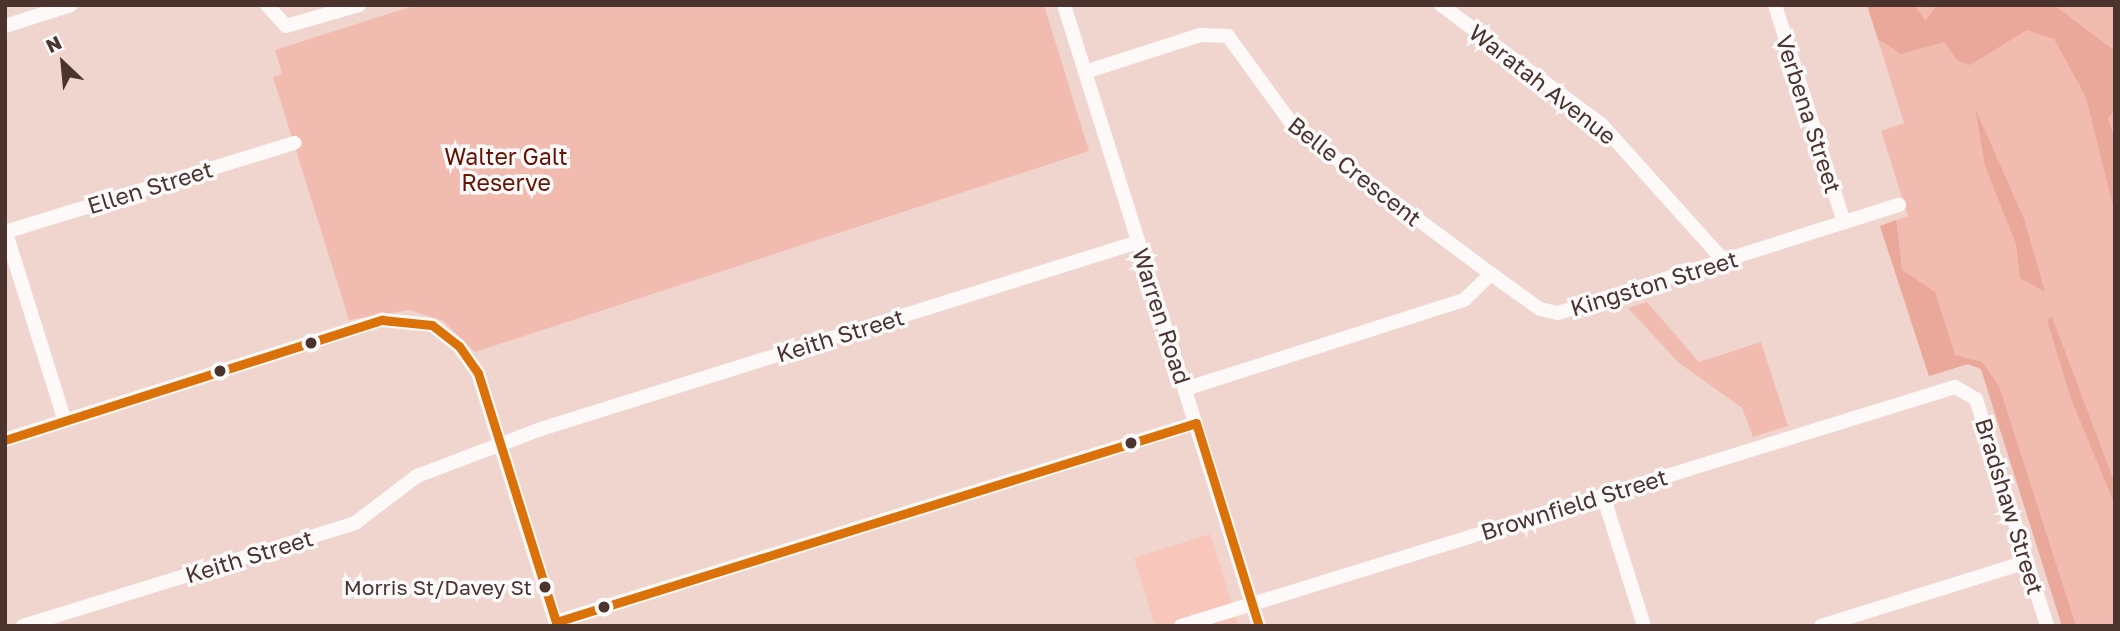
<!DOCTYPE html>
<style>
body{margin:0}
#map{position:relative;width:2120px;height:631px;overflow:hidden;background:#f0d5cf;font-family:"Golos Text",sans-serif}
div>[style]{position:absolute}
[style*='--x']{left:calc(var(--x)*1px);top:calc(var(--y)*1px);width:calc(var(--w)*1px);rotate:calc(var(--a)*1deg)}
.built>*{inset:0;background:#f8c6bb}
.green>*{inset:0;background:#f1bbb0}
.forest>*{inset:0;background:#eaa89b}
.minor>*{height:14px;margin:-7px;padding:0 7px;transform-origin:7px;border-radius:7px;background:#fdf9f8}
.bus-1>*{height:9px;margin:-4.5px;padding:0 4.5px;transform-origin:4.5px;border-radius:4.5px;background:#db7209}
.dots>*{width:19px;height:19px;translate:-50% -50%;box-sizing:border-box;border:4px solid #fafafa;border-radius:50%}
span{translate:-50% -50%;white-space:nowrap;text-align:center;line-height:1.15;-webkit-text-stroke:7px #fafafa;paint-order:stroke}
.bus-label{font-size:21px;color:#4b332e}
.right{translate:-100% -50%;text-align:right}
.street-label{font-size:23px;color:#4b332e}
.park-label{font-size:23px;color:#6a1103}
.frame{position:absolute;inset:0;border:7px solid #4b332e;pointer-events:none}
.north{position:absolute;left:28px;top:28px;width:70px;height:70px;-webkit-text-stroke:5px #fafafa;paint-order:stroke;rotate:334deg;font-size:19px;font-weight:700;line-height:28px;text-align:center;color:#4b332e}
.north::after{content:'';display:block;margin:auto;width:24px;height:32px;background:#4b332e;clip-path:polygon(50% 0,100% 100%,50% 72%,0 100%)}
</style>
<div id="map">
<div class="built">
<i style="clip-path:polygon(1210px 534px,1239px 626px,1155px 626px,1134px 558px)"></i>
</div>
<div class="green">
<i style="clip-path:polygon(416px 5px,1044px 5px,1089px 151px,475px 352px,443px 321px,410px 310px,349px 320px,273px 77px,282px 74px,275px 50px)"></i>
<i style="clip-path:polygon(1867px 5px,2115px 5px,2115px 626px,2062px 626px,1981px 369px,1968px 364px,1929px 376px,1880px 226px,1908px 216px,1881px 131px,1904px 123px)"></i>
<i style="clip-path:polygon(1647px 302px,1699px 362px,1761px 342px,1788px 426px,1753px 437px,1742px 408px,1679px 363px,1628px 308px)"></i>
</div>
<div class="forest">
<i style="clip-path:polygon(1867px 5px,1914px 5px,1926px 21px,1937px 5px,2054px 5px,2115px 51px,2115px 109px,2108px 118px,2115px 139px,2115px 214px,2086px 97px,2054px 39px,2027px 30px,1970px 65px,1958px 61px,1944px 42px,1901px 54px,1878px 39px)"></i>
<i style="clip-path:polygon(1975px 108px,2024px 219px,2045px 292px,2020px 278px,2016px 244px,1985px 166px)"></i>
<i style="clip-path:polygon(1896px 220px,1902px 270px,1935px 292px,1955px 355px,1982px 362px,1999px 386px,2076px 626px,2062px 626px,1981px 369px,1968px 364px,1929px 376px,1880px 226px)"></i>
<i style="clip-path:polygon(2052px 317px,2115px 484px,2115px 505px,2071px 399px,2047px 320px)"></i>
</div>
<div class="minor">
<i style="--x:267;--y:5;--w:28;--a:48"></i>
<i style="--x:286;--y:26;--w:76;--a:-16"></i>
<i style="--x:1064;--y:5;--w:651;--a:72.57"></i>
<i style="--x:1441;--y:5;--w:201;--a:36.7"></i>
<i style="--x:1602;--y:125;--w:183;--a:48.1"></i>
<i style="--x:1775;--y:5;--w:228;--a:72.4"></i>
<i style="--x:5;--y:26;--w:69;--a:-17.7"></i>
<i style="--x:1085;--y:72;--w:121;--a:-17.8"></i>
<i style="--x:1200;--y:35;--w:28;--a:2"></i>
<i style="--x:1228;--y:36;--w:112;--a:54"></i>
<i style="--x:1294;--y:127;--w:246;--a:36.7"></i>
<i style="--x:5;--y:230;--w:200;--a:72.6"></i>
<i style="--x:5;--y:232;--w:303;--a:-17.1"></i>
<i style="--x:1185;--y:389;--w:293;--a:-17.7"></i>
<i style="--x:1464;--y:300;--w:37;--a:-44"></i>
<i style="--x:1491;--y:274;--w:60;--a:35.5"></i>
<i style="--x:1540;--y:309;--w:18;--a:13"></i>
<i style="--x:1558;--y:313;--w:358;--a:-17.6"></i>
<i style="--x:5;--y:440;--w:396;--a:-17.7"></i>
<i style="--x:382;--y:320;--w:50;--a:5.7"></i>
<i style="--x:432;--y:325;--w:34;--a:38"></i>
<i style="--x:459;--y:346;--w:33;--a:55"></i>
<i style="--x:478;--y:373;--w:265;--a:72.7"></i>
<i style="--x:1603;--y:495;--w:137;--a:72.6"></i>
<i style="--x:556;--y:622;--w:670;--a:-17.27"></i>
<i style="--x:23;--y:626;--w:348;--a:-17.2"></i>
<i style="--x:355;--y:523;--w:78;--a:-37.2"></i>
<i style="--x:417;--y:476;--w:133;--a:-20.8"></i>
<i style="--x:541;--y:429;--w:626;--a:-17.39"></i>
<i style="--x:1181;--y:626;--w:810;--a:-17.16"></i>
<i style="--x:1955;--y:387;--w:24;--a:30"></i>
<i style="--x:1976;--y:399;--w:238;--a:72.6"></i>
<i style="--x:1821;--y:626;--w:216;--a:-17.3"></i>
</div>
<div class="bus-1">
<i style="--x:1196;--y:423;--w:213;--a:72.8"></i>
<i style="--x:5;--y:440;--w:396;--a:-17.7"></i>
<i style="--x:382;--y:320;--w:50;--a:5.7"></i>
<i style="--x:432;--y:325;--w:34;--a:38"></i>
<i style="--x:459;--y:346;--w:33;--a:55"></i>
<i style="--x:478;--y:373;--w:261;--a:72.6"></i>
<i style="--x:556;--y:622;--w:670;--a:-17.27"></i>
</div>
<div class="dots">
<i style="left:311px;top:343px;background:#4b332e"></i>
<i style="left:220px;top:371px;background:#4b332e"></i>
<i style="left:1131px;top:443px;background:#4b332e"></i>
<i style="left:545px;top:587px;background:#4b332e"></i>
<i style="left:604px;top:607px;background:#4b332e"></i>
</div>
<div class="bus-label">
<span class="right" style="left:532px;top:587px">Morris St/Davey St</span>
</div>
<div class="street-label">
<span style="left:1543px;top:84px;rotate:38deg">Waratah Avenue</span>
<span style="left:1809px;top:114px;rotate:72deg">Verbena Street</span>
<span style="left:1355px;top:171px;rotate:38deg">Belle Crescent</span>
<span style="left:150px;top:187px;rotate:-17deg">Ellen Street</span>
<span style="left:1654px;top:283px;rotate:-17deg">Kingston Street</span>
<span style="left:1162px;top:316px;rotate:72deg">Warren Road</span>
<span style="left:840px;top:335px;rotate:-17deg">Keith Street</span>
<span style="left:1574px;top:504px;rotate:-17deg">Brownfield Street</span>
<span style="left:2010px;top:506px;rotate:73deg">Bradshaw Street</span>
<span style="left:249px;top:556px;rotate:-17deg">Keith Street</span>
</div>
<div class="park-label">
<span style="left:506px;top:169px">Walter Galt<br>Reserve</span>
</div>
<div class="frame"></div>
<div class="north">N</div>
</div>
